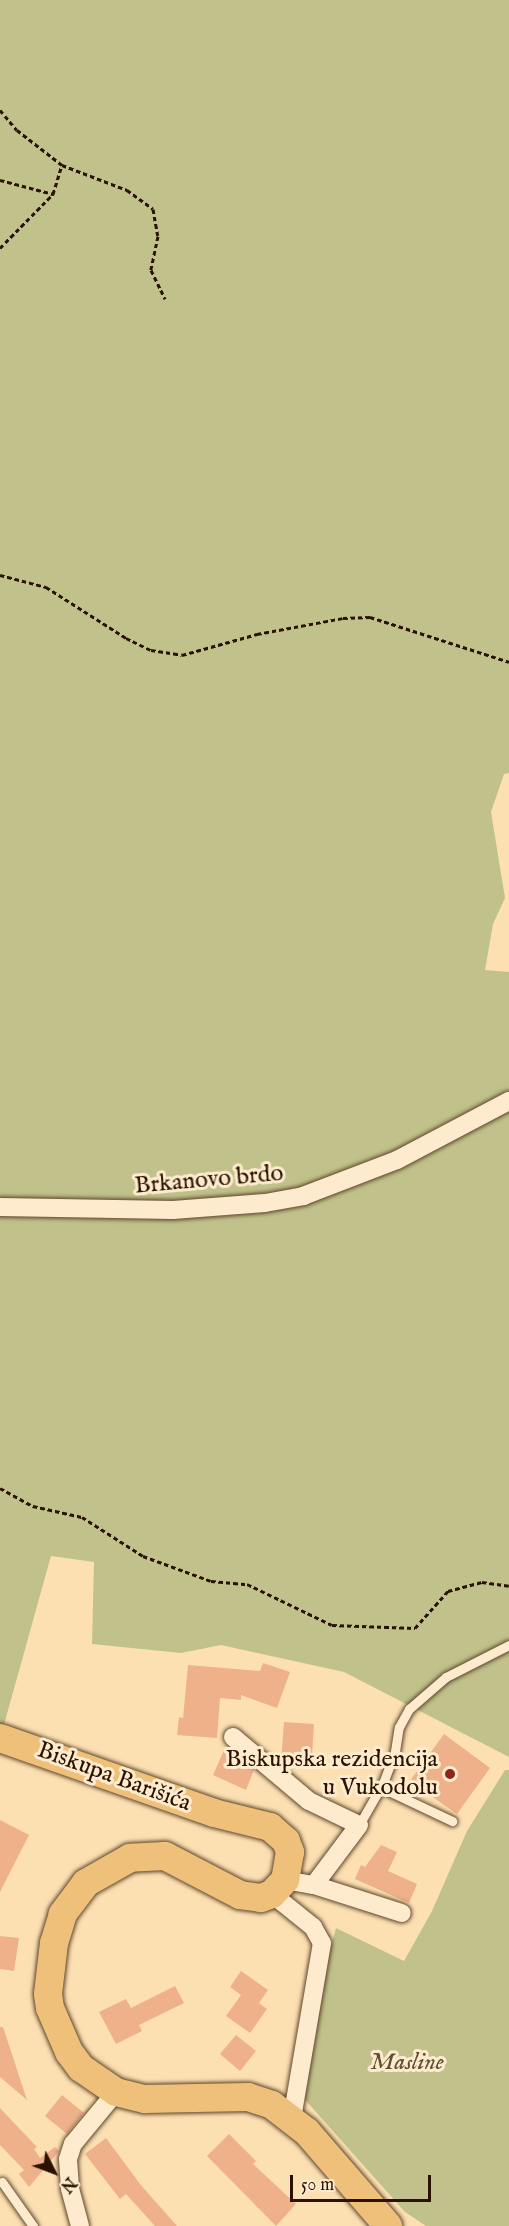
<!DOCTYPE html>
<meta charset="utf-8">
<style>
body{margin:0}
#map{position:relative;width:509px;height:2226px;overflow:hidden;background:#fde0b2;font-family:"IM FELL English",serif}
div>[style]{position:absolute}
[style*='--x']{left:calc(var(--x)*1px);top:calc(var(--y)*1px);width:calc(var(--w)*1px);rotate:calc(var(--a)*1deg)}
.green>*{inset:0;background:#c1c28b}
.building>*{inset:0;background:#eeb18a}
.path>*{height:3px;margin-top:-1.5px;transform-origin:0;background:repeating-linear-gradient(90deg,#291300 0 4.5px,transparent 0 7.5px)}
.roads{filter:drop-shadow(0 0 2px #5e462c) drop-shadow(0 0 2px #5e462c)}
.service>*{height:9px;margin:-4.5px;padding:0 4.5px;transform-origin:4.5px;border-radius:4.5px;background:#feebcd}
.minor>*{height:18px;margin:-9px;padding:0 9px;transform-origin:9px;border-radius:9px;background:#feebcd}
.primary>*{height:28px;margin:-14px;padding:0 14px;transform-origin:14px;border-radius:14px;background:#eec079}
.dots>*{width:16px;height:16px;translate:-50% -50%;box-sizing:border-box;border:3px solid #feebcd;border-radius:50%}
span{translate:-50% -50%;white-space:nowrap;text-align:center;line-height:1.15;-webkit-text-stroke:6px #feebcd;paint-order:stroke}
.street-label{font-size:24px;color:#291300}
.poi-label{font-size:24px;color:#291300}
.right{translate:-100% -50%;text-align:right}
.park-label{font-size:24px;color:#5e5031;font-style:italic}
.north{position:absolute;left:24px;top:2142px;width:60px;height:60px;-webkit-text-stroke:4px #feebcd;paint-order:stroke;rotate:132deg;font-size:16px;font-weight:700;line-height:24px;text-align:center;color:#291300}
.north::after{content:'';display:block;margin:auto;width:21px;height:27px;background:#291300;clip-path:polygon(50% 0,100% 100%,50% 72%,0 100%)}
.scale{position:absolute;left:290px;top:2175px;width:141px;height:27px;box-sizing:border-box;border:3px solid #291300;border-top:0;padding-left:8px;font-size:18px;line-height:21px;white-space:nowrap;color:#291300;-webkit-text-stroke:4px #feebcd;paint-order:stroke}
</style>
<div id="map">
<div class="green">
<i style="clip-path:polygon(0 0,509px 0,509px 773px,504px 774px,491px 812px,505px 898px,493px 924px,485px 970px,509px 972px,509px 1757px,344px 1672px,221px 1645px,181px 1653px,92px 1644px,94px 1562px,51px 1556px,0 1739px)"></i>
<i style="clip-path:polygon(505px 1770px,509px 1770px,509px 2226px,426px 2226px,405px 2212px,300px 2094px,310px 2021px,336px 1928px,404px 1961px,432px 1911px,467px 1831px)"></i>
</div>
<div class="building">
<i style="clip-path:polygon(263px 1663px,290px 1672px,277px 1708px,241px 1695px,241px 1700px,220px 1698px,217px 1738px,177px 1735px,179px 1717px,183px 1718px,188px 1665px,260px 1671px)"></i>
<i style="clip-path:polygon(284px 1722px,314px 1724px,312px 1756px,304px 1755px,303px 1766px,281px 1762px)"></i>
<i style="clip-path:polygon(444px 1734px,490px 1768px,457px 1814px,410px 1781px)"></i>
<i style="clip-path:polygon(225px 1748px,254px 1770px,246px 1790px,213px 1775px)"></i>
<i style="clip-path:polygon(0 1820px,29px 1835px,0 1892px)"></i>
<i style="clip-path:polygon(381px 1845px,397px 1852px,388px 1871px,417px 1884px,409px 1903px,355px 1879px,361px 1865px,365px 1867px)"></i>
<i style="clip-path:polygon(0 1936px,19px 1938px,14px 1971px,0 1969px)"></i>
<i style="clip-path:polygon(241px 1971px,268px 1990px,259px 2003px,267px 2009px,250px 2033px,226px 2016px,241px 1995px,230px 1987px)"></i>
<i style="clip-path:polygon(175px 1986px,184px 2003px,139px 2025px,142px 2031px,116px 2044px,99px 2012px,126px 1999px,131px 2008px)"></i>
<i style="clip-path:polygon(0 2027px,3px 2027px,27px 2100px,0 2077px)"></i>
<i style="clip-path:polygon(236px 2035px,256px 2051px,240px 2071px,220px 2054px)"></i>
<i style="clip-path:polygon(62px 2095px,84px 2113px,67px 2134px,45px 2116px)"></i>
<i style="clip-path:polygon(0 2108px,37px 2147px,34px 2149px,40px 2158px,55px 2147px,59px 2151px,29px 2187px,19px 2174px,24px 2170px,0 2145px)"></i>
<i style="clip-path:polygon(229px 2134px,256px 2161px,253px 2164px,296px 2204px,276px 2226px,207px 2156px)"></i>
<i style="clip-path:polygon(106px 2138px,140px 2184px,177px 2226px,155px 2226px,126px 2194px,120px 2199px,85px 2154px)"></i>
</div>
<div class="path">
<i style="--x:0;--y:110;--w:26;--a:50"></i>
<i style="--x:17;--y:130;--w:57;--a:37.9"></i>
<i style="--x:62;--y:165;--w:70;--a:21"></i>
<i style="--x:127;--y:190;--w:32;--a:36"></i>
<i style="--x:153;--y:209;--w:27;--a:80"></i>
<i style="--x:158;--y:236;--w:35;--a:102"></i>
<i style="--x:151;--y:270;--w:32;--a:64"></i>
<i style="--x:0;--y:180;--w:55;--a:14.8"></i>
<i style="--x:0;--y:248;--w:76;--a:-45.5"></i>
<i style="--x:53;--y:194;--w:30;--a:-73"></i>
<i style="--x:0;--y:575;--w:48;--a:14.6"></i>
<i style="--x:46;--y:587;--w:95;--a:32.5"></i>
<i style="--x:126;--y:638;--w:28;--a:26"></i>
<i style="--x:151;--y:650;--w:31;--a:9"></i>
<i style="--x:182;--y:655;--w:78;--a:-15.6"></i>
<i style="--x:257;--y:634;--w:87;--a:-10.5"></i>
<i style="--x:343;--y:618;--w:27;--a:-2"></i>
<i style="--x:370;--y:617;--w:146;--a:17.9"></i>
<i style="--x:0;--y:1488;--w:38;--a:29"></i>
<i style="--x:33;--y:1506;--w:50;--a:12.7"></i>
<i style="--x:82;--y:1517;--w:72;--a:32.6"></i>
<i style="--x:143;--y:1556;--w:72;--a:20.2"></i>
<i style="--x:211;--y:1581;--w:36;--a:5"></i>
<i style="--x:247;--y:1584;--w:94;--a:25.8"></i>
<i style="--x:332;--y:1625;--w:83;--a:2.1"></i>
<i style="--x:415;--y:1628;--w:50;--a:-48.3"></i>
<i style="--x:448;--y:1591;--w:35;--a:-15"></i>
<i style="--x:482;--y:1582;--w:27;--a:8"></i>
</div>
<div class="roads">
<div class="service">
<i style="--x:380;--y:1787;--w:80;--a:25.3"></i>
<i style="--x:359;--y:1825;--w:48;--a:-60.3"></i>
<i style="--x:383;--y:1783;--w:34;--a:-69"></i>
<i style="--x:395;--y:1751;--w:24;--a:-81"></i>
<i style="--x:399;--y:1727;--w:21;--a:-61"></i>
<i style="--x:409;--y:1709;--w:49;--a:-40.9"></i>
<i style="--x:446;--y:1677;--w:71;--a:-26.9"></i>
<i style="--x:2;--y:2182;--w:54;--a:54.8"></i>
</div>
<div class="minor">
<i style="--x:0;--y:1207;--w:173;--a:1"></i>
<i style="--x:173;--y:1210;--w:92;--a:-4.4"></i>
<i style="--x:265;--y:1203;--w:39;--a:-10"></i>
<i style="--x:303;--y:1196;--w:101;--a:-21"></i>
<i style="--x:397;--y:1160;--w:127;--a:-27.8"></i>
<i style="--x:233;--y:1737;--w:99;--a:40.1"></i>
<i style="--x:309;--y:1801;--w:55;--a:25.6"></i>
<i style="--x:359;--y:1825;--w:75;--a:126.9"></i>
<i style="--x:285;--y:1880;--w:29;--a:10"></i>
<i style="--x:314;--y:1885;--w:92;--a:17.7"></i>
<i style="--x:272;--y:1894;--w:53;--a:38.8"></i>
<i style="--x:313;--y:1927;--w:18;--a:61"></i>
<i style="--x:322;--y:1943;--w:178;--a:99.7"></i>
<i style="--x:80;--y:2226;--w:39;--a:-105"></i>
<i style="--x:70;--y:2188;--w:29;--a:-94"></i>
<i style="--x:68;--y:2159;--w:16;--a:-72"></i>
<i style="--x:73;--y:2144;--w:67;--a:-50.4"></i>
</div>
<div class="primary">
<i style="--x:0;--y:1738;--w:227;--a:19.3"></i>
<i style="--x:214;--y:1813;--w:58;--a:14"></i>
<i style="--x:270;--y:1827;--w:21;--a:41"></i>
<i style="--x:286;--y:1841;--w:12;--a:70"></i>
<i style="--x:290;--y:1852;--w:28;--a:100"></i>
<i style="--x:285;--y:1880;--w:19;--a:133"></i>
<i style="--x:272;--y:1894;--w:12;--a:160"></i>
<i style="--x:261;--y:1898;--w:21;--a:-172"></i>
<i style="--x:240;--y:1895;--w:85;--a:-152.5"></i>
<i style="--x:165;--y:1856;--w:35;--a:177"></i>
<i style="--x:130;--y:1858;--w:51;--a:150.4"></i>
<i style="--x:86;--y:1883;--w:39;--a:127"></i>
<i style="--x:63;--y:1914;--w:30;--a:107"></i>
<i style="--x:54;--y:1943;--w:51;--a:96.7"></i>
<i style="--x:48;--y:1994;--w:14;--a:82"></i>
<i style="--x:50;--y:2008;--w:48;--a:66.6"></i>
<i style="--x:69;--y:2052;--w:20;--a:53"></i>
<i style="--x:81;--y:2068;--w:42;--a:34.4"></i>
<i style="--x:116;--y:2092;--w:30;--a:14"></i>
<i style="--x:145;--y:2099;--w:103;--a:-1.1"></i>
<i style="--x:248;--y:2097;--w:25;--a:18"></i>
<i style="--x:272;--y:2105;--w:44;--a:37.6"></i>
<i style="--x:307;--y:2132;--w:124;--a:49.2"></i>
</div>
</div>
<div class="dots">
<i style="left:450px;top:1774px;background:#8f2418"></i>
</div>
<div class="street-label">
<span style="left:209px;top:1180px;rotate:-5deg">Brkanovo brdo</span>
<span style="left:114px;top:1777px;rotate:20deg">Biskupa Barišića</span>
</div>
<div class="poi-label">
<span class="right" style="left:438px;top:1774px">Biskupska rezidencija<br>u Vukodolu</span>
</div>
<div class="park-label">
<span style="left:407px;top:2063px">Masline</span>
</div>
<div class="north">N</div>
<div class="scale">50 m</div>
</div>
